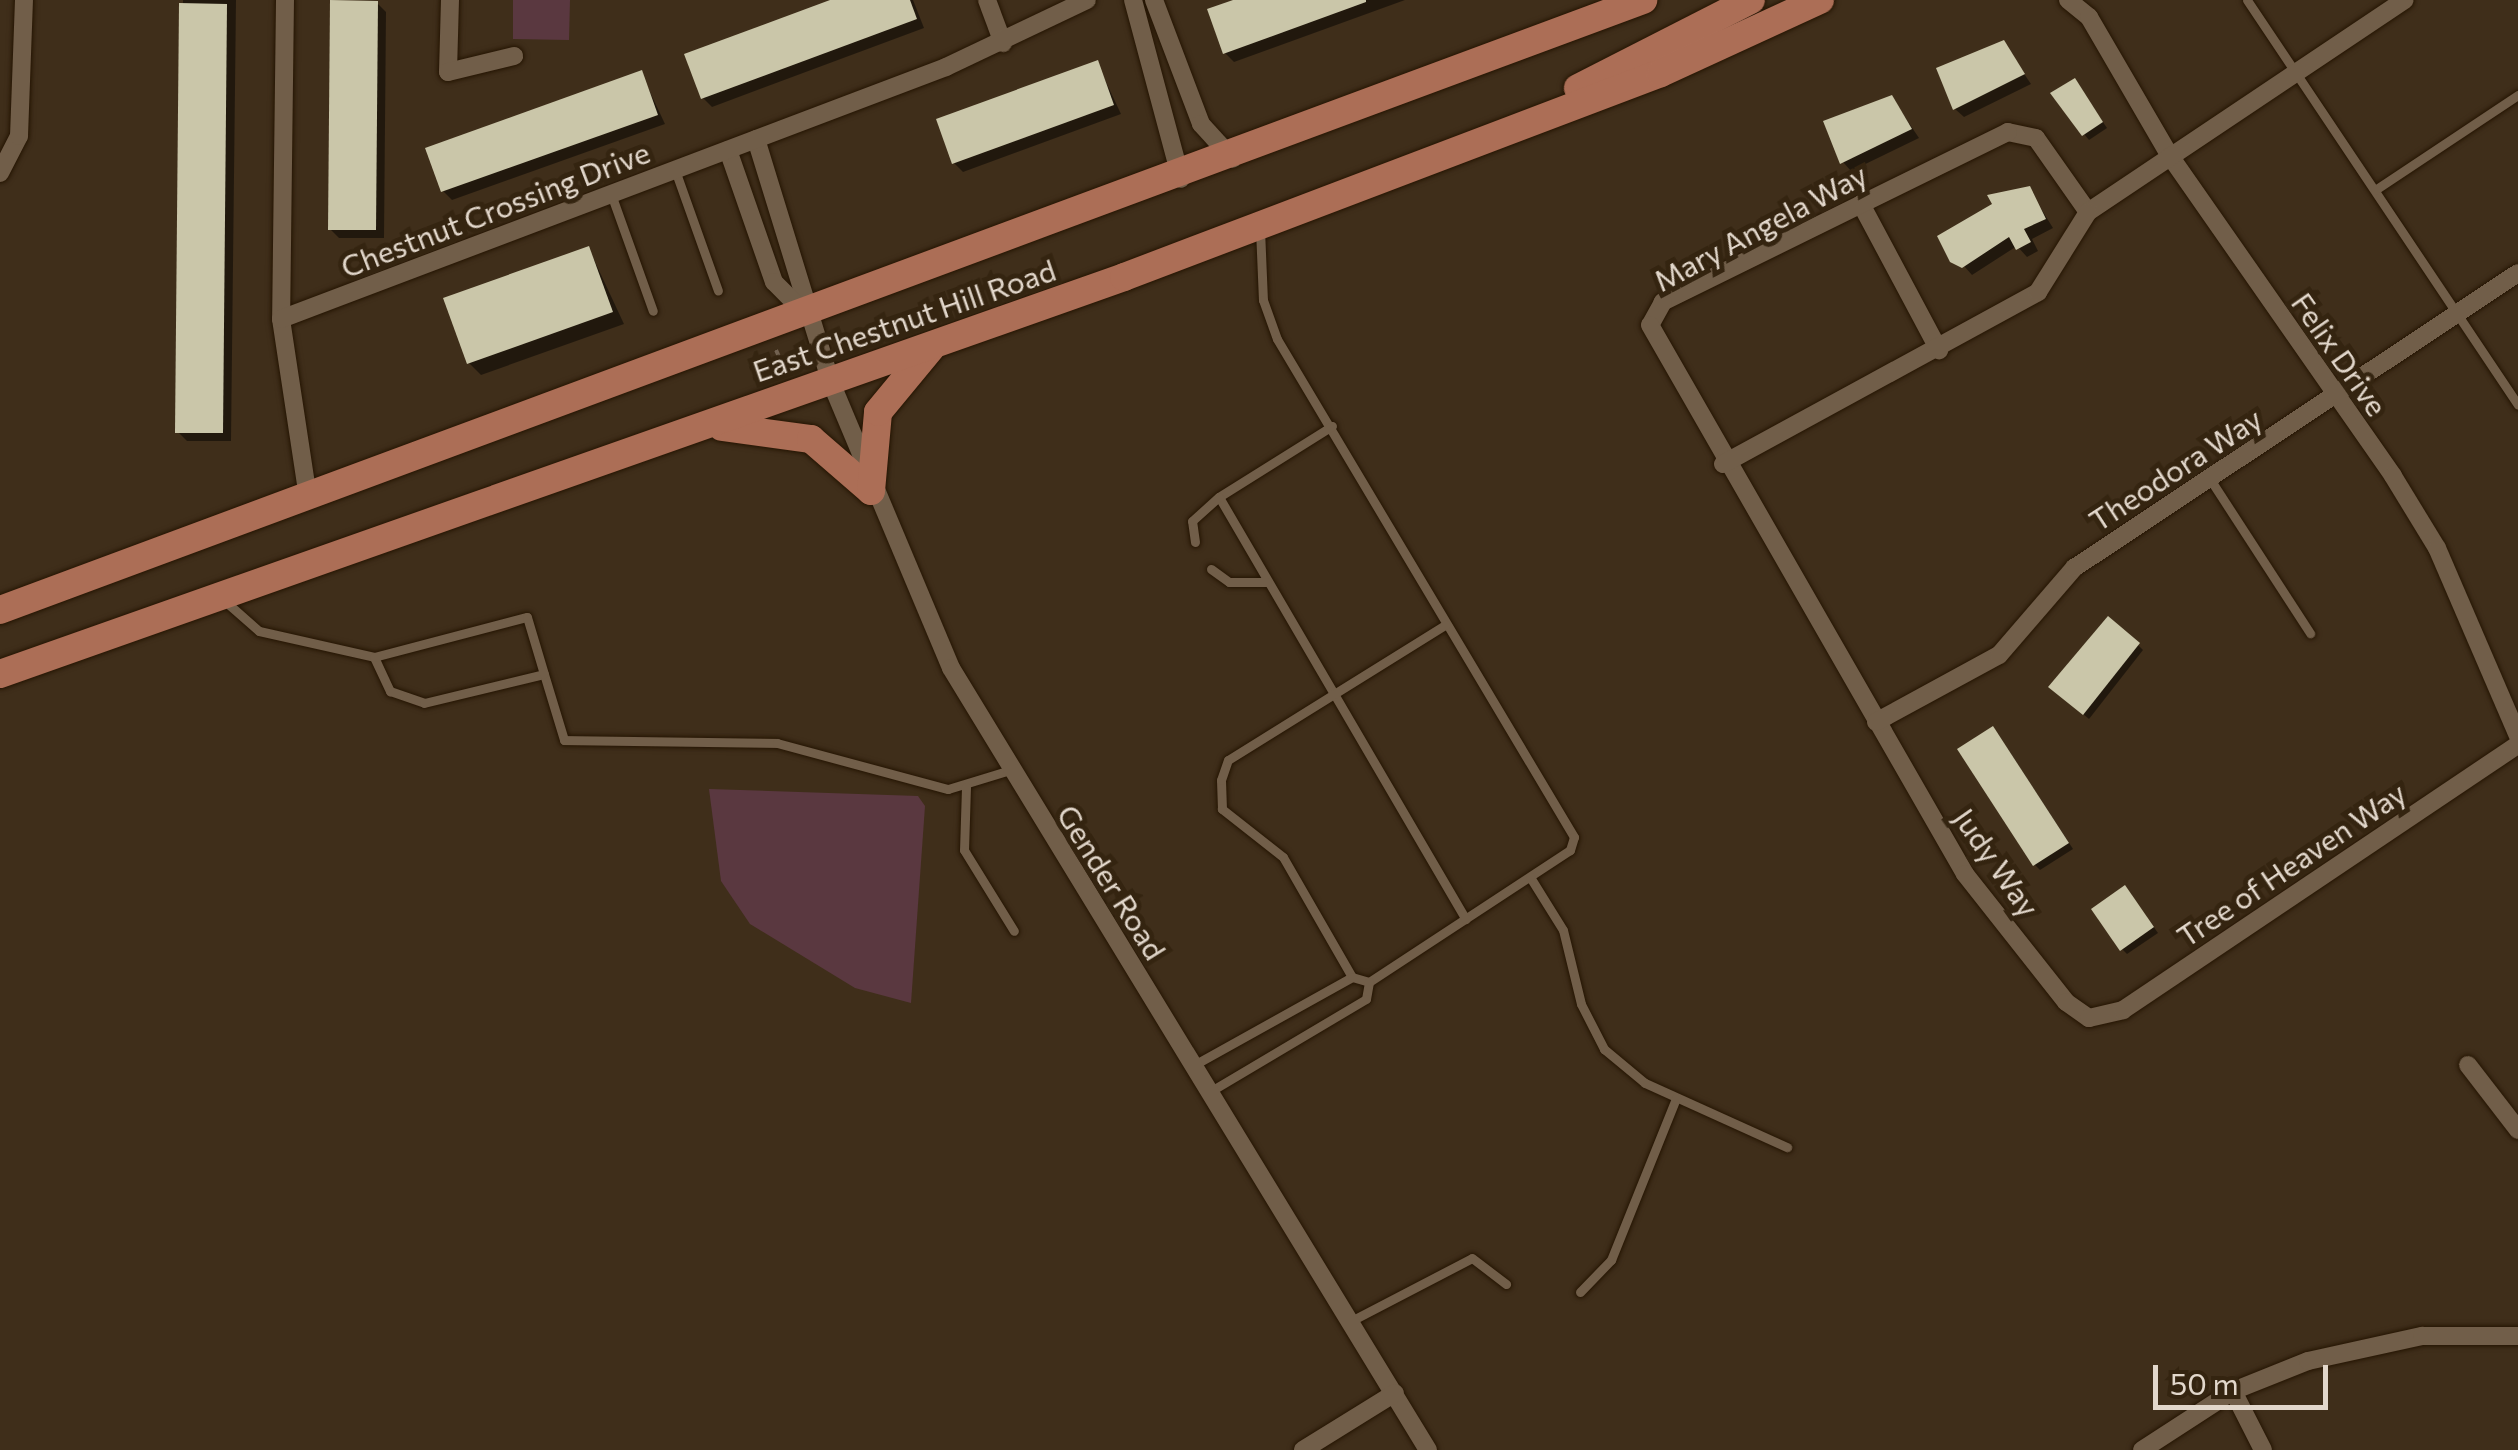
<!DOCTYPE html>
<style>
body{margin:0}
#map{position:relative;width:2518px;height:1450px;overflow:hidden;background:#3f2e1a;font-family:Commissioner,sans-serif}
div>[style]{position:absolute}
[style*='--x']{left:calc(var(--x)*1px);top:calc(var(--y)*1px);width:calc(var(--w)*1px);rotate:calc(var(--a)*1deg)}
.green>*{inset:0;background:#5a3840}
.shadow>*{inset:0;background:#0007}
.building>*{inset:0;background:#cac6a9}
.path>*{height:4px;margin-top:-2px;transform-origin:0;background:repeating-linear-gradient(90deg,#726251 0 8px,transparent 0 13px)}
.roads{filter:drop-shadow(0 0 2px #251503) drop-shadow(0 0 2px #251503)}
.service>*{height:9px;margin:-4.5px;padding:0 4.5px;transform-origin:4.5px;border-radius:4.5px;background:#715e49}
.minor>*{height:18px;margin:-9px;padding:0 9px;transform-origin:9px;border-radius:9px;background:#715e49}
.primary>*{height:28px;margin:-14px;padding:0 14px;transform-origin:14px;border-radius:14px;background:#ac6e56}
span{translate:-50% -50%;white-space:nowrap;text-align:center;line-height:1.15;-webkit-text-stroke:10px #342410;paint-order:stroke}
.street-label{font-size:30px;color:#e2d7cb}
.scale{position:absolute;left:2153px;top:1365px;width:175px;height:45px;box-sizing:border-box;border:5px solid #e2d7cb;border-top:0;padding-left:12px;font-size:30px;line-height:35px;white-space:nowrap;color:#e2d7cb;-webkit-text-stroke:8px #342410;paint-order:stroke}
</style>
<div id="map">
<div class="green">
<i style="clip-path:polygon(513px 0,570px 0,569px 40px,513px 39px)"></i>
<i style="clip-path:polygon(709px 789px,918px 796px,925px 806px,911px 1003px,855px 988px,750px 924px,721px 881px)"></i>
</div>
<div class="shadow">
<i style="clip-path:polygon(183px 0,236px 0,231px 441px,187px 441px,178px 432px)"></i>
<i style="clip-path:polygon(837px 0,913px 0,924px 28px,712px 107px,703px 98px)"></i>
<i style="clip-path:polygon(1240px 0,1405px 0,1234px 62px,1225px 53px)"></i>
<i style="clip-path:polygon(377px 3px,386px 12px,384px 238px,339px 238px,330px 229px)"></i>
<i style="clip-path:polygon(2003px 43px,2031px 84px,1964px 117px,1955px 109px)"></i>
<i style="clip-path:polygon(1097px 63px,1121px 114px,963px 172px,954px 163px)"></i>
<i style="clip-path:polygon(641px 73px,665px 124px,452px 200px,443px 191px)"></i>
<i style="clip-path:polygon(2075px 81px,2107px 128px,2089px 140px,2084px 134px)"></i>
<i style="clip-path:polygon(1892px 98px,1919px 138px,1851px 171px,1843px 162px)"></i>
<i style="clip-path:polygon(2029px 189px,2053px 228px,2032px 239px,2038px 251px,2027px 257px,2017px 246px,1972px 275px,1964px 266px,1995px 205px)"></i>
<i style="clip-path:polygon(589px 249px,624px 324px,481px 375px,469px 363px)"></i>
<i style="clip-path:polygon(2138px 645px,2143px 650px,2089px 719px,2057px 692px)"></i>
<i style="clip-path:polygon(1998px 734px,2073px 849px,2040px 870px,2035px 865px)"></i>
<i style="clip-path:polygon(2130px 894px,2158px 933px,2127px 954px,2122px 949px)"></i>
</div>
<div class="building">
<i style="clip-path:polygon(330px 0,378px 1px,376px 230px,328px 230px)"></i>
<i style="clip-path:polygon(830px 0,910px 0,917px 19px,701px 99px,684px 54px)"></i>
<i style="clip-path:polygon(1233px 0,1366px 0,1366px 2px,1223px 54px,1207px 9px)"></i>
<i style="clip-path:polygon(179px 3px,227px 4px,223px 433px,175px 433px)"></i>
<i style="clip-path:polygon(2004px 40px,2025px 74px,1953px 110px,1936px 68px)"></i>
<i style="clip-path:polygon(1098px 60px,1114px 105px,952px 164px,936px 119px)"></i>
<i style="clip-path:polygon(642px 70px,658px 115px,441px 192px,425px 148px)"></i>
<i style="clip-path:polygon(2075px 78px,2103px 122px,2082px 136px,2050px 93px)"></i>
<i style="clip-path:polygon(1892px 95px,1912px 129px,1840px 164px,1823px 121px)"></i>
<i style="clip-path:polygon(2030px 186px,2046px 219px,2024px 229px,2031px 242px,2016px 250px,2009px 237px,1962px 268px,1950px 262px,1937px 236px,1992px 204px,1987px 195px)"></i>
<i style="clip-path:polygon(589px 246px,613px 312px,467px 364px,443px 298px)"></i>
<i style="clip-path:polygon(2108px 616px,2140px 643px,2083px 715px,2048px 687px)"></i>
<i style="clip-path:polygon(1993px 726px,2069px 843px,2033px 866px,1957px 749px)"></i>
<i style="clip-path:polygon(2125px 885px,2154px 927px,2120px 951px,2091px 909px)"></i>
</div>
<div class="path">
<i style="--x:776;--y:350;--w:17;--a:66"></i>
</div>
<div class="roads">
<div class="service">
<i style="--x:2247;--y:0;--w:487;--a:56.2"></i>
<i style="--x:675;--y:170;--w:128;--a:70.4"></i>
<i style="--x:2375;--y:190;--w:172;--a:-33.6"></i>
<i style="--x:611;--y:194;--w:124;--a:70.3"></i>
<i style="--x:1260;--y:229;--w:71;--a:87.6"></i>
<i style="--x:1263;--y:300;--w:41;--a:70.3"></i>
<i style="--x:1277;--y:339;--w:580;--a:59.19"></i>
<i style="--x:1574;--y:837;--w:14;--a:107"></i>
<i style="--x:1570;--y:850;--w:240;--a:146.7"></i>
<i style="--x:1332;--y:426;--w:133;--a:147.9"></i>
<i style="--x:1219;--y:497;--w:489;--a:59.7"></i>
<i style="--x:2210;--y:479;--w:184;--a:57"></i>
<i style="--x:1195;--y:542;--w:21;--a:-98"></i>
<i style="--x:1192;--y:521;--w:36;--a:-42"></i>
<i style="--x:1211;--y:569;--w:22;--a:36"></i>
<i style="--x:1229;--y:582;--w:38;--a:0"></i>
<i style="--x:226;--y:602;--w:44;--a:41.3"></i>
<i style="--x:259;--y:631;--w:118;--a:12.7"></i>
<i style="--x:374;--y:657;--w:38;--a:65"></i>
<i style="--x:390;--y:691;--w:36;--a:19"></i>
<i style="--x:424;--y:703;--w:123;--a:-13.6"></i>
<i style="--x:544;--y:674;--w:69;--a:73.1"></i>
<i style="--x:564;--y:740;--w:213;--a:0.8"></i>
<i style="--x:777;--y:743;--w:177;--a:15.1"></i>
<i style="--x:948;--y:789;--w:65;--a:-17"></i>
<i style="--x:374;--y:657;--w:158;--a:-14.7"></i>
<i style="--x:527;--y:617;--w:59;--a:73.4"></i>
<i style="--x:966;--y:787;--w:63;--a:91.8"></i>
<i style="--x:964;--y:850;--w:95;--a:58.3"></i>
<i style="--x:1530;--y:877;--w:62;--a:58.1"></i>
<i style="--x:1563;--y:930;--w:76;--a:76.3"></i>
<i style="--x:1581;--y:1004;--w:51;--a:62.9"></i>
<i style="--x:1604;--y:1049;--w:53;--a:39.7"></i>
<i style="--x:1645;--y:1083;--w:156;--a:24.3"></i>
<i style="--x:1352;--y:977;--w:138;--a:-119.9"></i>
<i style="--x:1283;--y:857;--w:78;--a:-141.8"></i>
<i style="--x:1222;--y:809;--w:29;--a:-92"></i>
<i style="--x:1221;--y:780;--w:21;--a:-71"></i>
<i style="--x:1228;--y:760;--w:256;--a:-31.9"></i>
<i style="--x:1194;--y:1065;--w:181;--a:-29.1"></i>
<i style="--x:1352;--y:977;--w:18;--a:16"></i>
<i style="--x:1369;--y:982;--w:17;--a:100"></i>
<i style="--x:1366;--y:999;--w:180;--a:149.3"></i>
<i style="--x:1580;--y:1292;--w:45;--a:-45.9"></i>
<i style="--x:1611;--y:1260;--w:175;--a:-68.1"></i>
<i style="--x:1351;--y:1321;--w:136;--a:-27.5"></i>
<i style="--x:1472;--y:1258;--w:43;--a:37.4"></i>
</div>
<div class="minor">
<i style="--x:285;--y:0;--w:319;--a:90.7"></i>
<i style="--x:281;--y:319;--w:181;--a:81.4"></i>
<i style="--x:450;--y:0;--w:72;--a:91.6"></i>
<i style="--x:448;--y:72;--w:68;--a:-13.6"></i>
<i style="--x:987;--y:0;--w:46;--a:69.6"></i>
<i style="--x:1133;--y:0;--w:185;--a:75"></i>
<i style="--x:1154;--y:0;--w:133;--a:69.2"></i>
<i style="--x:1201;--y:124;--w:47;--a:47.6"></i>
<i style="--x:2068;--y:0;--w:27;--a:39"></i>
<i style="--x:2089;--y:17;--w:161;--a:59.8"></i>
<i style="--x:2170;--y:156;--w:390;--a:55.1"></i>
<i style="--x:2393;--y:476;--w:84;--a:58.6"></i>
<i style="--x:2437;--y:548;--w:205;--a:66.7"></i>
<i style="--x:756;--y:139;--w:252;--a:72.9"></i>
<i style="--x:830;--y:380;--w:312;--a:67.2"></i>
<i style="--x:951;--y:668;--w:916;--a:58.62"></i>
<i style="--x:728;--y:150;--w:140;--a:70.8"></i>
<i style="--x:774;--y:282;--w:45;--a:45"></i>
<i style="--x:0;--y:173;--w:42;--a:-62.8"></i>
<i style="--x:19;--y:136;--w:136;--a:-87.9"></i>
<i style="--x:1861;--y:204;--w:166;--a:61.9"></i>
<i style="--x:2088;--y:212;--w:90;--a:-125.1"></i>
<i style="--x:2036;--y:138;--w:29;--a:-168"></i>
<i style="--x:2008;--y:132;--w:385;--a:153.8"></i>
<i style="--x:1663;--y:302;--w:26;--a:119"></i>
<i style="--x:1650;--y:325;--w:633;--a:60.15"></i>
<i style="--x:1965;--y:874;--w:163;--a:51.7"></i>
<i style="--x:2066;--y:1002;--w:28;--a:35"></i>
<i style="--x:2089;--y:1018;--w:35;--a:-13"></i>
<i style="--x:2123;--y:1010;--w:476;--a:-33.9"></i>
<i style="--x:2088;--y:212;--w:381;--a:-33.8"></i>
<i style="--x:281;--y:319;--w:711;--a:-20.75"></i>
<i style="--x:946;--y:67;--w:156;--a:-25.4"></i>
<i style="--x:1723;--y:464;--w:359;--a:-28.6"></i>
<i style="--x:2038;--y:292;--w:94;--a:-58"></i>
<i style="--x:1876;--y:722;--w:140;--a:-28.6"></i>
<i style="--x:1999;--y:655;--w:115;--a:-49.2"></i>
<i style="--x:2074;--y:568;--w:533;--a:-33.6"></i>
<i style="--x:2468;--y:1065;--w:82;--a:52.4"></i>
<i style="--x:2233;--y:1391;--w:66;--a:63"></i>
<i style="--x:1303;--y:1450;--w:108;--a:-31.8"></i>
<i style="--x:2142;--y:1450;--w:108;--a:-33"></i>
<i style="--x:2233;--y:1391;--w:81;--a:-21.8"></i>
<i style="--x:2308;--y:1361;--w:117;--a:-12.4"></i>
<i style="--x:2422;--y:1336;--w:96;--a:0"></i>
</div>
<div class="primary">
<i style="--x:1578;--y:88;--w:194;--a:-27"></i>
<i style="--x:722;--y:427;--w:90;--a:7.7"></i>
<i style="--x:811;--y:439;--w:79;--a:40.9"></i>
<i style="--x:871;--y:491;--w:79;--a:-84.9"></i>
<i style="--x:878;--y:412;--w:83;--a:-50.4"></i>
<i style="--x:0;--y:610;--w:1753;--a:-20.37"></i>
<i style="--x:0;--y:674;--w:1192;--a:-19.45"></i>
<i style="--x:1124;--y:277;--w:574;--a:-20.8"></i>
<i style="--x:1661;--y:73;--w:175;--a:-24.7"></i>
</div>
</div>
<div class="street-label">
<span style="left:495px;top:209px;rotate:-21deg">Chestnut Crossing Drive</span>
<span style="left:1760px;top:227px;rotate:-28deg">Mary Angela Way</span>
<span style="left:904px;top:320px;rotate:-19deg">East Chestnut Hill Road</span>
<span style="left:2340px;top:354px;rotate:55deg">Felix Drive</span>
<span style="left:2175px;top:469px;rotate:-33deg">Theodora Way</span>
<span style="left:1997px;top:862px;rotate:55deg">Judy Way</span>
<span style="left:2291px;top:864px;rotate:-34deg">Tree of Heaven Way</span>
<span style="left:1112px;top:882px;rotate:58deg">Gender Road</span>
</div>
<div class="scale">50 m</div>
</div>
